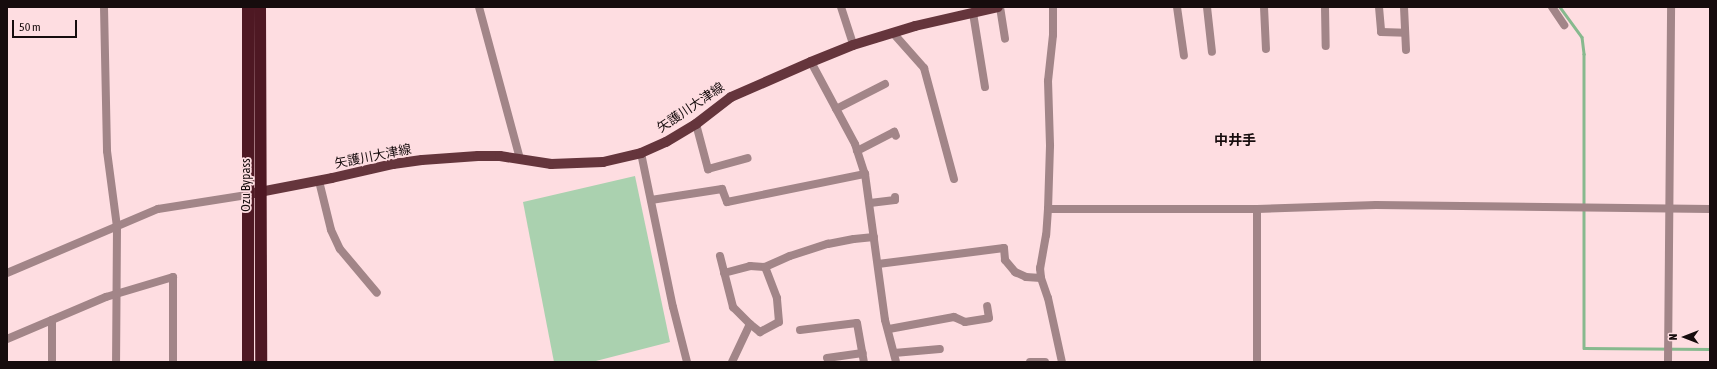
<!DOCTYPE html>
<meta charset="utf-8">
<style>
body{margin:0}
#map{position:relative;width:1717px;height:369px;overflow:hidden;background:#fedde1;font-family:"Asap Condensed","Noto Sans JP",sans-serif}
div>[style]{position:absolute}
[style*='--x']{left:calc(var(--x)*1px);top:calc(var(--y)*1px);width:calc(var(--w)*1px);rotate:calc(var(--a)*1deg)}
.green>*{inset:0;background:#aad1af}
.stream>*{height:2.5px;margin:-1.25px;padding:0 1.25px;transform-origin:1.25px;border-radius:1.25px;background:#87b98e}
.minor>*{height:8px;margin:-4px;padding:0 4px;transform-origin:4px;border-radius:4px;background:#a28588}
.major>*{height:10px;margin:-5px;padding:0 5px;transform-origin:5px;border-radius:5px;background:#65353c}
.highway>*{height:12px;margin:-6px;padding:0 6px;transform-origin:6px;border-radius:6px;background:#4e1823}
span{translate:-50% -50%;white-space:nowrap;text-align:center;line-height:1.15;-webkit-text-stroke:3.5px #fedde1;paint-order:stroke}
.street-label{font-size:13px;color:#160c0d}
.neighbourhood-label{font-size:14px;color:#160c0d;font-weight:700}
.frame{position:absolute;inset:0;border:8px solid #160c0d;pointer-events:none}
.north{position:absolute;left:1665px;top:317px;width:40px;height:40px;-webkit-text-stroke:3px #fedde1;paint-order:stroke;rotate:270deg;font-size:11px;font-weight:700;line-height:16px;text-align:center;color:#160c0d}
.north::after{content:'';display:block;margin:auto;width:14px;height:18px;background:#160c0d;clip-path:polygon(50% 0,100% 100%,50% 72%,0 100%)}
.scale{position:absolute;left:12px;top:20px;width:65px;height:18px;box-sizing:border-box;border:2px solid #160c0d;border-top:0;padding-left:5px;font-size:12px;line-height:14px;white-space:nowrap;color:#160c0d;-webkit-text-stroke:3px #fedde1;paint-order:stroke}
</style>
<div id="map">
<div class="green">
<i style="clip-path:polygon(635px 176px,670px 342px,592px 362px,554px 362px,523px 202px)"></i>
</div>
<div class="stream">
<i style="--x:1560;--y:7;--w:37;--a:54"></i>
<i style="--x:1582;--y:37;--w:17;--a:83"></i>
<i style="--x:1584;--y:54;--w:294;--a:90"></i>
<i style="--x:1584;--y:348;--w:126;--a:0.5"></i>
</div>
<div class="minor">
<i style="--x:104;--y:7;--w:144;--a:88.8"></i>
<i style="--x:107;--y:151;--w:77;--a:82.5"></i>
<i style="--x:117;--y:227;--w:135;--a:90.4"></i>
<i style="--x:479;--y:7;--w:157;--a:74.9"></i>
<i style="--x:841;--y:7;--w:40;--a:72"></i>
<i style="--x:1000;--y:7;--w:32;--a:81"></i>
<i style="--x:1053;--y:7;--w:28;--a:90"></i>
<i style="--x:1053;--y:35;--w:46;--a:96.2"></i>
<i style="--x:1048;--y:81;--w:65;--a:88.2"></i>
<i style="--x:1050;--y:146;--w:63;--a:91.8"></i>
<i style="--x:1048;--y:209;--w:26;--a:94"></i>
<i style="--x:1046;--y:235;--w:34;--a:100"></i>
<i style="--x:1040;--y:268;--w:10;--a:84"></i>
<i style="--x:1041;--y:278;--w:21;--a:71"></i>
<i style="--x:1048;--y:298;--w:66;--a:77.7"></i>
<i style="--x:1177;--y:7;--w:49;--a:81.9"></i>
<i style="--x:1207;--y:7;--w:45;--a:83.7"></i>
<i style="--x:1264;--y:7;--w:42;--a:87.3"></i>
<i style="--x:1325;--y:7;--w:39;--a:89"></i>
<i style="--x:1379;--y:7;--w:25;--a:85"></i>
<i style="--x:1381;--y:32;--w:24;--a:2"></i>
<i style="--x:1404;--y:7;--w:43;--a:87.3"></i>
<i style="--x:1552;--y:7;--w:22;--a:56"></i>
<i style="--x:973;--y:13;--w:75;--a:80.8"></i>
<i style="--x:893;--y:33;--w:47;--a:48.5"></i>
<i style="--x:924;--y:68;--w:115;--a:74.9"></i>
<i style="--x:811;--y:62;--w:93;--a:61.8"></i>
<i style="--x:855;--y:144;--w:32;--a:72"></i>
<i style="--x:865;--y:174;--w:147;--a:82.2"></i>
<i style="--x:885;--y:320;--w:43;--a:75.3"></i>
<i style="--x:836;--y:109;--w:55;--a:-27"></i>
<i style="--x:696;--y:124;--w:47;--a:75.1"></i>
<i style="--x:708;--y:169;--w:41;--a:-15.4"></i>
<i style="--x:857;--y:151;--w:42;--a:-27.2"></i>
<i style="--x:894;--y:132;--w:4;--a:63"></i>
<i style="--x:641;--y:153;--w:157;--a:78.3"></i>
<i style="--x:673;--y:307;--w:57;--a:75.7"></i>
<i style="--x:319;--y:181;--w:50;--a:76.2"></i>
<i style="--x:331;--y:230;--w:21;--a:65"></i>
<i style="--x:340;--y:249;--w:57;--a:49.9"></i>
<i style="--x:651;--y:200;--w:72;--a:-8.8"></i>
<i style="--x:722;--y:189;--w:14;--a:69"></i>
<i style="--x:727;--y:202;--w:141;--a:-11.5"></i>
<i style="--x:870;--y:203;--w:25;--a:-7"></i>
<i style="--x:895;--y:200;--w:3;--a:-90"></i>
<i style="--x:1048;--y:209;--w:209;--a:0"></i>
<i style="--x:1257;--y:209;--w:119;--a:-1.9"></i>
<i style="--x:1376;--y:205;--w:334;--a:0.7"></i>
<i style="--x:720;--y:256;--w:53;--a:75.7"></i>
<i style="--x:733;--y:307;--w:24;--a:45"></i>
<i style="--x:878;--y:264;--w:127;--a:-7.2"></i>
<i style="--x:1004;--y:248;--w:12;--a:85"></i>
<i style="--x:1005;--y:260;--w:16;--a:50"></i>
<i style="--x:1015;--y:272;--w:12;--a:24"></i>
<i style="--x:1026;--y:277;--w:15;--a:4"></i>
<i style="--x:7;--y:273;--w:164;--a:-23"></i>
<i style="--x:158;--y:209;--w:90;--a:-8.9"></i>
<i style="--x:724;--y:273;--w:27;--a:-15"></i>
<i style="--x:750;--y:266;--w:15;--a:4"></i>
<i style="--x:765;--y:267;--w:27;--a:-24"></i>
<i style="--x:790;--y:256;--w:40;--a:-18"></i>
<i style="--x:828;--y:244;--w:26;--a:-11"></i>
<i style="--x:854;--y:239;--w:20;--a:-6"></i>
<i style="--x:52;--y:320;--w:42;--a:90"></i>
<i style="--x:889;--y:329;--w:66;--a:-10.5"></i>
<i style="--x:954;--y:317;--w:12;--a:24"></i>
<i style="--x:965;--y:322;--w:24;--a:-9"></i>
<i style="--x:989;--y:318;--w:12;--a:-99"></i>
<i style="--x:800;--y:330;--w:57;--a:-7"></i>
<i style="--x:857;--y:323;--w:40;--a:80"></i>
<i style="--x:7;--y:339;--w:108;--a:-23"></i>
<i style="--x:106;--y:297;--w:70;--a:-16.6"></i>
<i style="--x:173;--y:277;--w:85;--a:90"></i>
<i style="--x:894;--y:353;--w:46;--a:-5"></i>
<i style="--x:827;--y:358;--w:36;--a:-8"></i>
<i style="--x:732;--y:362;--w:42;--a:-64.7"></i>
<i style="--x:750;--y:324;--w:13;--a:39"></i>
<i style="--x:760;--y:332;--w:21;--a:-28"></i>
<i style="--x:779;--y:322;--w:24;--a:-95"></i>
<i style="--x:777;--y:298;--w:33;--a:-111"></i>
<i style="--x:1030;--y:362;--w:15;--a:0"></i>
<i style="--x:1257;--y:362;--w:153;--a:-90"></i>
<i style="--x:1668;--y:362;--w:355;--a:-89.5"></i>
</div>
<div class="major">
<i style="--x:254;--y:193;--w:79;--a:-10.9"></i>
<i style="--x:332;--y:178;--w:63;--a:-12.9"></i>
<i style="--x:393;--y:164;--w:29;--a:-8"></i>
<i style="--x:422;--y:160;--w:56;--a:-4.1"></i>
<i style="--x:478;--y:156;--w:22;--a:0"></i>
<i style="--x:500;--y:156;--w:52;--a:8.9"></i>
<i style="--x:551;--y:164;--w:52;--a:-2.2"></i>
<i style="--x:603;--y:162;--w:39;--a:-13"></i>
<i style="--x:641;--y:153;--w:27;--a:-24"></i>
<i style="--x:666;--y:142;--w:35;--a:-31"></i>
<i style="--x:696;--y:124;--w:44;--a:-37.6"></i>
<i style="--x:731;--y:97;--w:87;--a:-23.6"></i>
<i style="--x:811;--y:62;--w:45;--a:-22"></i>
<i style="--x:853;--y:45;--w:65;--a:-17"></i>
<i style="--x:915;--y:26;--w:85;--a:-12.9"></i>
</div>
<div class="highway">
<i style="--x:260;--y:7;--w:355;--a:89.8"></i>
<i style="--x:248;--y:362;--w:355;--a:-90"></i>
</div>
<div class="street-label">
<span style="left:691px;top:108px;rotate:-34deg">矢護川大津線</span>
<span style="left:373px;top:157px;rotate:-11deg">矢護川大津線</span>
<span style="left:246px;top:185px;rotate:-90deg">Ozu Bypass</span>
</div>
<div class="neighbourhood-label">
<span style="left:1235px;top:140px">中井手</span>
</div>
<div class="frame"></div>
<div class="north">N</div>
<div class="scale">50 m</div>
</div>
